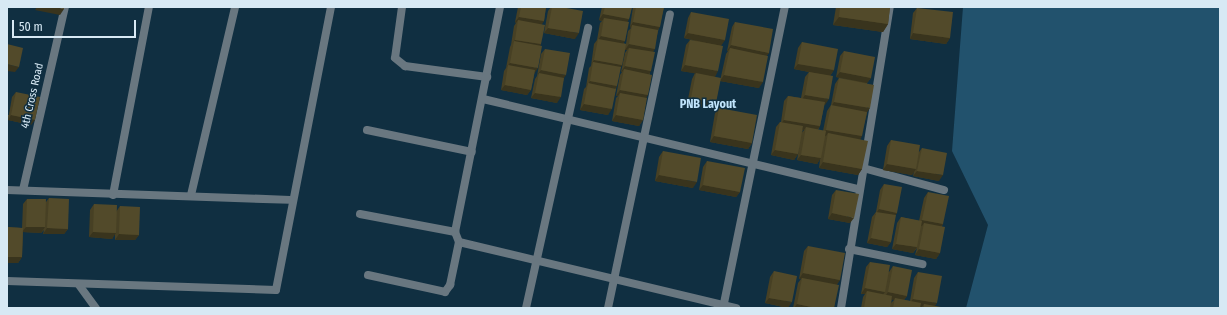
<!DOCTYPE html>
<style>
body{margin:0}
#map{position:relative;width:1227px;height:315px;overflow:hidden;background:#102f41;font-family:"Fira Sans Condensed",sans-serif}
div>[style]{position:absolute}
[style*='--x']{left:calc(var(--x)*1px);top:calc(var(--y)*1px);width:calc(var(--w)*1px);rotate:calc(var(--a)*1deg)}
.green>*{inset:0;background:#22526d}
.service>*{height:8px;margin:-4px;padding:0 4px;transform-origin:4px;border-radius:4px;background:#697780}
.minor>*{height:8px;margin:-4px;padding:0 4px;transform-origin:4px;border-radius:4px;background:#697780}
.wall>*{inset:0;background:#474024}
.shaded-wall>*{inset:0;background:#39341d}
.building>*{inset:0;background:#524a2a}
span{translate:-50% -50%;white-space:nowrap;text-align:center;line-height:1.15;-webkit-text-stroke:3px #102f41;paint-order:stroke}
.street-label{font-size:11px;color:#d7e9f4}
.neighbourhood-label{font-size:12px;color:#c0e4fb;font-weight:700}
.frame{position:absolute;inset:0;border:8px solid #d7e9f4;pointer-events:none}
.scale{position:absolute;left:12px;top:20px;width:124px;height:18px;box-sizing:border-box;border:2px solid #d7e9f4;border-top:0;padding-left:5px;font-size:12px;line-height:14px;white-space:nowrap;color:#d7e9f4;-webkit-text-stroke:3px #102f41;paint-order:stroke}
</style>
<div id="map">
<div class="green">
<i style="clip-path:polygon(963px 7px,1220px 7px,1220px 308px,966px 308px,988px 225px,952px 151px)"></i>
</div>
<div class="service">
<i style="--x:79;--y:285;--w:29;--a:54"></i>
</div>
<div class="minor">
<i style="--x:402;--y:7;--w:51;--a:97.8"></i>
<i style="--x:395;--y:58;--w:13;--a:39"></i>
<i style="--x:405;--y:66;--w:83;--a:7.6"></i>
<i style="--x:500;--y:7;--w:229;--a:101.3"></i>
<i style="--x:455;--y:232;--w:11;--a:68"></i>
<i style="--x:459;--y:242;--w:285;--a:13.4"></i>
<i style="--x:483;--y:99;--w:387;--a:13.5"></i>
<i style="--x:367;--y:130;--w:107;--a:11.8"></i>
<i style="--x:863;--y:168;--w:84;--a:15.2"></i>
<i style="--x:7;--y:190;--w:283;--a:2"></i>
<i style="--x:23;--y:190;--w:188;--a:-77.1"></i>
<i style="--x:113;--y:195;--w:191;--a:-79.2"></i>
<i style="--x:191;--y:195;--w:193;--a:-76.8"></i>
<i style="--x:360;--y:214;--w:97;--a:10.7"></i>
<i style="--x:849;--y:249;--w:75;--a:11.6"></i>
<i style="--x:368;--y:275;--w:79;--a:12.4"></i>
<i style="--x:445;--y:292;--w:9;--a:-54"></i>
<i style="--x:450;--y:285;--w:44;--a:-78.2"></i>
<i style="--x:7;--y:281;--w:269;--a:1.9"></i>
<i style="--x:276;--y:290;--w:288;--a:-79"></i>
<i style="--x:526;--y:308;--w:287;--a:-77.5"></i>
<i style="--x:608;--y:308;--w:300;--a:-78.1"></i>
<i style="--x:723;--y:308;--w:307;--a:-78.4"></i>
<i style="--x:841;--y:308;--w:305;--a:-80.8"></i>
</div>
<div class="wall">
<i style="clip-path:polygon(518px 7px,546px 7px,544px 21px,541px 25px,541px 44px,540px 46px,531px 90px,527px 95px,501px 90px,504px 71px,506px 68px,510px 47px,511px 45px,514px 26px,516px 23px,515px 22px)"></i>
<i style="clip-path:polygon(551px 7px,561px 7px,575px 39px,544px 33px,548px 11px)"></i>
<i style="clip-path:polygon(602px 7px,632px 7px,629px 19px,627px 22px,625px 41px,623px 43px,626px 44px,628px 31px,631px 28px,630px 27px,633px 7px,664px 7px,653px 52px,643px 120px,639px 126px,612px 121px,616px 98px,618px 96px,616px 96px,620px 75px,622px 72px,621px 72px,625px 53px,627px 50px,625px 50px,622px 65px,620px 68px,616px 89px,608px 115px,580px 110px,584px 89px,586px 87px,589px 68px,591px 66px,594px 44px,597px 40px,600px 23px,602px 21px,599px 20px)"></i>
<i style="clip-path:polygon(836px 7px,890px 7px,888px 24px,883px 32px,833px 25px)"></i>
<i style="clip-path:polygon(917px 8px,950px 38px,946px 44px,910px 39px,913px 13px)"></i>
<i style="clip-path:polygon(691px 12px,725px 40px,721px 45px,715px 76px,712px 109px,687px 104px,692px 79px,695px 73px,681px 71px,686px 45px,690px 40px,696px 41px,684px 38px,688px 18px)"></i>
<i style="clip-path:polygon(735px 22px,769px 53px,767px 55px,759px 88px,720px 81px,726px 54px,728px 51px,727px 51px,732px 27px)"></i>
<i style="clip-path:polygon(802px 42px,834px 70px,830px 76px,820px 126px,818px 130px,823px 131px,827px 111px,831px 105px,835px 84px,839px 78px,853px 81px,836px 77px,840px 56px,844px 51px,871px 78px,867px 83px,867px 113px,860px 139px,862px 169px,858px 175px,819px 168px,820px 159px,817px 164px,797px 160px,802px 133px,804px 130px,803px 129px,798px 154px,794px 160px,771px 155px,776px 127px,780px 122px,781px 122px,784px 101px,788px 96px,801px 98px,805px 77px,809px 72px,794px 69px,798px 48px)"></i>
<i style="clip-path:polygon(545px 49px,564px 78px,557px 103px,531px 98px,535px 79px,537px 76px,541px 54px)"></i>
<i style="clip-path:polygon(16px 92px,31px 125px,8px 120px,12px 97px)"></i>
<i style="clip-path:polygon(719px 108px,752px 143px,748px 149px,710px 142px,715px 113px)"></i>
<i style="clip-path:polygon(891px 140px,919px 152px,922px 148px,939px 181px,913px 176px,914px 171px,912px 175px,883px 170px,887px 146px)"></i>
<i style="clip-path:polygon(663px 151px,693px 188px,655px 181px,659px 157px)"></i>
<i style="clip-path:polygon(707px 161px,740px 192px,736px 197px,699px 190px,703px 167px)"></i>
<i style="clip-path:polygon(884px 184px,897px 213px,895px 215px,891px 242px,887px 247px,867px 243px,872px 217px,876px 212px,880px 190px)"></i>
<i style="clip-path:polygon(836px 190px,850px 223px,828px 219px,832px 195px)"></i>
<i style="clip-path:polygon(928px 192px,943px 224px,942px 226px,940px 253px,936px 259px,915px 255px,917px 248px,913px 253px,892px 249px,897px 223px,901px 217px,919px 221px,924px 198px)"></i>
<i style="clip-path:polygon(49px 198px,68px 229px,64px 234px,43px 234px,44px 230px,41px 233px,23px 232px,22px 257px,18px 263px,7px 263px,7px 227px,22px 228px,23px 204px,27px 199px,46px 202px)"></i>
<i style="clip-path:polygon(94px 204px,116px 212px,120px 206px,139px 235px,135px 240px,115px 240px,115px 233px,112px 239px,89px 237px,90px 210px)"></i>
<i style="clip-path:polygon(808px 246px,840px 280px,837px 284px,834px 308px,793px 308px,798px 283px,801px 279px,799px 279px,804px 251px)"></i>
<i style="clip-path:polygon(870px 262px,889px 272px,893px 266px,907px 296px,904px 300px,910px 301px,914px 278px,918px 272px,935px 306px,941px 308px,921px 308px,922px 307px,921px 306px,920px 308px,890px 308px,891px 303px,894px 300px,892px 299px,890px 308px,861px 308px,863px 297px,865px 294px,861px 294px,866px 267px)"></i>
<i style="clip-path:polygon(774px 271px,788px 308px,765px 303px,770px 277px)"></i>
</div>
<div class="shaded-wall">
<i style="clip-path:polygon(37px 7px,54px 7px,64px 9px,60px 15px,35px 10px)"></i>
<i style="clip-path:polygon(603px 14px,629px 19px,626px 25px,604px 18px,602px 21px,599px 20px)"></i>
<i style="clip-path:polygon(519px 17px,544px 21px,540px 27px,518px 20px,516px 23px,515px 22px)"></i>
<i style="clip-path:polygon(839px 17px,888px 24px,883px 32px,833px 25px)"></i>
<i style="clip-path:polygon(633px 22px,660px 27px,656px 32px,632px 25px,631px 28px,630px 27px)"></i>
<i style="clip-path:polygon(548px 28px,579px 33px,575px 39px,544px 33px)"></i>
<i style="clip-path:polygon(688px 33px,725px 40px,721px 46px,684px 38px)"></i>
<i style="clip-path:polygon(913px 33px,950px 38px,946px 44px,910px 39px)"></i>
<i style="clip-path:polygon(601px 36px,625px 41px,621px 46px,598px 40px)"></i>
<i style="clip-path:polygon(515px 40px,541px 44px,537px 50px,514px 41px,511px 45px)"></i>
<i style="clip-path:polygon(629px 44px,655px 49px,651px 55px,629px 48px,627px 50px,625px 50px)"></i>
<i style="clip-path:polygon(731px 45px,769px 53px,765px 58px,730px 48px,728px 51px,727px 51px)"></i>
<i style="clip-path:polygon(594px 60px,622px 65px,618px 71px,593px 62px,590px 66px)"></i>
<i style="clip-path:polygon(510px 63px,538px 68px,534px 74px,508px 65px,506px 68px)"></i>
<i style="clip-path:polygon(7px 64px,19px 67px,15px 72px,7px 71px)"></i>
<i style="clip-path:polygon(798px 64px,834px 70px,830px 76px,794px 69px)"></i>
<i style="clip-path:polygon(685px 65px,718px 71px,715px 77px,681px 71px)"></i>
<i style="clip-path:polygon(625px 66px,651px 71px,647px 77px,624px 69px,622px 72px,621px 72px)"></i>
<i style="clip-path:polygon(541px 70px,566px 75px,562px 81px,538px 74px)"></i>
<i style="clip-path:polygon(840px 72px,871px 78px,867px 83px,836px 77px)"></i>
<i style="clip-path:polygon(724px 75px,763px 82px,759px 88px,720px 81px)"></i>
<i style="clip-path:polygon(590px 81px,617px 86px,613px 92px,588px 83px,586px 87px)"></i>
<i style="clip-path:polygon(505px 85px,531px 90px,527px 95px,501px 90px)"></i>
<i style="clip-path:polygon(620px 90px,648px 95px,644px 101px,620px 93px,618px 96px,616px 96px)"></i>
<i style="clip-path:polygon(535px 93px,561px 97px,557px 103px,531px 98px)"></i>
<i style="clip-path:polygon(805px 95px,829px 99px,825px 105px,801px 101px)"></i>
<i style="clip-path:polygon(691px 98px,716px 103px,712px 109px,687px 104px)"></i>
<i style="clip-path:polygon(834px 102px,870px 108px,866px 114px,831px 107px)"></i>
<i style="clip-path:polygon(584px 104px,612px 109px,608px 115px,580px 110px)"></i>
<i style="clip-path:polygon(11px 115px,35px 120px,31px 125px,8px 120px)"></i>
<i style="clip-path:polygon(616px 115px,643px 120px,639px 126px,612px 121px)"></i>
<i style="clip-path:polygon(784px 120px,820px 126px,816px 132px,806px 127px,804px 130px,780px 125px)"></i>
<i style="clip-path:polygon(826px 130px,862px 136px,859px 142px,828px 133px,826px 136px,822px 135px)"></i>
<i style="clip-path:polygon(714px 136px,752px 143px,748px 149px,710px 142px)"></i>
<i style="clip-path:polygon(775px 150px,798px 154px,794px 160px,771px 155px)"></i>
<i style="clip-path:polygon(801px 155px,821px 158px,817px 164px,797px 160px)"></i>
<i style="clip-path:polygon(823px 162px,862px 169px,858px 175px,819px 168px)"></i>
<i style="clip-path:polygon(887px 164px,916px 169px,912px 175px,883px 170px)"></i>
<i style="clip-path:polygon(917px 171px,943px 175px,939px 181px,913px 176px)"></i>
<i style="clip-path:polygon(659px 175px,697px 182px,693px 188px,655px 181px)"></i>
<i style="clip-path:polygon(703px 185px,740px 192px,736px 197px,699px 190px)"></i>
<i style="clip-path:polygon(879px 209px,897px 213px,893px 218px,875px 215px)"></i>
<i style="clip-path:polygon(832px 213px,854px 218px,850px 223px,828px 219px)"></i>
<i style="clip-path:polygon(922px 220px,943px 224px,939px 229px,924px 223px,922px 226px,918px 225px)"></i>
<i style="clip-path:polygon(26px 227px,45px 227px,41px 233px,22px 232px)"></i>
<i style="clip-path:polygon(47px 228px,68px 229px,64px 234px,43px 234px)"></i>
<i style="clip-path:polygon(93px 232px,116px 233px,112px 239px,89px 237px)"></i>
<i style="clip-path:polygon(119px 234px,139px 235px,135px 240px,115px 240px)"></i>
<i style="clip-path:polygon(871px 238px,891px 242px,887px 247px,867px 243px)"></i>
<i style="clip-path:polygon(896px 244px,917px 247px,913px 253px,892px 249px)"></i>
<i style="clip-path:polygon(919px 249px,940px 253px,936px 259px,915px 255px)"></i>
<i style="clip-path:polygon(7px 257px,22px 257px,18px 263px,7px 263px)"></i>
<i style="clip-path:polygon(803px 273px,840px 280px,836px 286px,802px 278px,801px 279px,799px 279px)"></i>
<i style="clip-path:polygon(865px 288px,885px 292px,881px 297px,867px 291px,865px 294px,861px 294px)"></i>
<i style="clip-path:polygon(888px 292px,907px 296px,903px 301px,895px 298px,894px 300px,884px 298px)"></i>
<i style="clip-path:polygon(769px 298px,792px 302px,788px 308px,765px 303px)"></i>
<i style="clip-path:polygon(913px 299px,937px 303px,934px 308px,924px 304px,922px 307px,909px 304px)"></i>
<i style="clip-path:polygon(797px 304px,816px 308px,794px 308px)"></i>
</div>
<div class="building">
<i style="clip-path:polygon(54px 7px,64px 7px,64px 9px)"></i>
<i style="clip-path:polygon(521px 7px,546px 7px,544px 21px,519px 17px)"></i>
<i style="clip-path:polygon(552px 7px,561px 7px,583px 11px,579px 33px,548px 28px)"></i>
<i style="clip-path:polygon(605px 7px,632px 7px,629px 19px,603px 14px)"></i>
<i style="clip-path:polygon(636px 7px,664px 7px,660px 27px,633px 22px)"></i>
<i style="clip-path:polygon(840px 7px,890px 7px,888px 24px,839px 17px)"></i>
<i style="clip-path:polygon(917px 8px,953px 12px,950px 38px,913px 33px)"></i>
<i style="clip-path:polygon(691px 12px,729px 19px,725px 40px,688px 33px)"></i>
<i style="clip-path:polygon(604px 18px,629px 22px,625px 41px,601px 36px)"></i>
<i style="clip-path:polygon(518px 20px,545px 25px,541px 44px,515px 40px)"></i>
<i style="clip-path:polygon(735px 22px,773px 29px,769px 53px,731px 45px)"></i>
<i style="clip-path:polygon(632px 25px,658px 30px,655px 49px,629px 44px)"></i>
<i style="clip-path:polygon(598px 39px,626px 44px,622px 65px,594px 60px)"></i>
<i style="clip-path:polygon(690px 40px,723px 46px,718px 71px,685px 65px)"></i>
<i style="clip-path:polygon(514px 41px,542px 46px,538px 68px,510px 63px)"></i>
<i style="clip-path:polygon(802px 42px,838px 49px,834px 70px,798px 64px)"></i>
<i style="clip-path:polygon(7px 44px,23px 48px,19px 67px,7px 64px)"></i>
<i style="clip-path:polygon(629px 48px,655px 52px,651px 71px,625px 66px)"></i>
<i style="clip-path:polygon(730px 48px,768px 56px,763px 82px,724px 75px)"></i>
<i style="clip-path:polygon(545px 49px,570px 53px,566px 75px,541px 70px)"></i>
<i style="clip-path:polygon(844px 51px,875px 57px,871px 78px,840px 72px)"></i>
<i style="clip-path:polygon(593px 62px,621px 67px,617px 86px,590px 81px)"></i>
<i style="clip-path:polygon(508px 65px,535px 70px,531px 90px,505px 85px)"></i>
<i style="clip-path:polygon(624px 69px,652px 75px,648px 95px,620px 90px)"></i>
<i style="clip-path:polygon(809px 72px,833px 76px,829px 99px,805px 95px)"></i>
<i style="clip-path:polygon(539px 73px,564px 78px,561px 97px,535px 93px)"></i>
<i style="clip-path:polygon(696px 73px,721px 78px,716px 103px,691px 98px)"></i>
<i style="clip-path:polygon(839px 78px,874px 85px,870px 108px,834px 102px)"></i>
<i style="clip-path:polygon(588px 83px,616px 89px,612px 109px,584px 104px)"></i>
<i style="clip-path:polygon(16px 92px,40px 97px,35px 120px,11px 115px)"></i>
<i style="clip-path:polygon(620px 93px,647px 98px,643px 120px,616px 115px)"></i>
<i style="clip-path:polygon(788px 96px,825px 102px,820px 126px,784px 120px)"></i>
<i style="clip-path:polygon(831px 105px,867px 112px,862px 136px,826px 130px)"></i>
<i style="clip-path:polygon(719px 108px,757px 115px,752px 143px,714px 136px)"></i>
<i style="clip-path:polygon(7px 115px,9px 115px,7px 123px)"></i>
<i style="clip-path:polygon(780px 122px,803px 126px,798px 154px,775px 150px)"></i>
<i style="clip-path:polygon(806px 127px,826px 131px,821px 158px,801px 155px)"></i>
<i style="clip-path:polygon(828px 133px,868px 141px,862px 169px,823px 162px)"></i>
<i style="clip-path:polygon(891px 140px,920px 145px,916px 169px,887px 164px)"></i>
<i style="clip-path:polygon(922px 148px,947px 153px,943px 175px,917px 171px)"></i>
<i style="clip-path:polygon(663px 151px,701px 158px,697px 182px,659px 175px)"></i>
<i style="clip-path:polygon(707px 161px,745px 168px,740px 192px,703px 185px)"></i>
<i style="clip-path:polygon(884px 184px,902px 187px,897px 213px,879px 209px)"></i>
<i style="clip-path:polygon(836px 190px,859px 194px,854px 218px,832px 213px)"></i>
<i style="clip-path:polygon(928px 192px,949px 196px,943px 224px,922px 220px)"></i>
<i style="clip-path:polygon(49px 198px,69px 199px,68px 229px,47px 228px)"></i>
<i style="clip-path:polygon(27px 199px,46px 199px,45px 227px,26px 227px)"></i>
<i style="clip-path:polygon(94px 204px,117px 205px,116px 233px,93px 232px)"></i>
<i style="clip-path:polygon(120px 206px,140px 207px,139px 235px,119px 234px)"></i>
<i style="clip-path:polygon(876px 212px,896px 215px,891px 242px,871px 238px)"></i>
<i style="clip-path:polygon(901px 217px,922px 221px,917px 247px,896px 244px)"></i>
<i style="clip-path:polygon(924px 223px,945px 227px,940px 253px,919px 249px)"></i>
<i style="clip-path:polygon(7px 227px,23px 228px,22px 257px,7px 257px)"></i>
<i style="clip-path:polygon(808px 246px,845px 253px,840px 280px,803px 273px)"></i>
<i style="clip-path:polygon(870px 262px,890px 265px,885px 292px,865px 288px)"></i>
<i style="clip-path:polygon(893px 266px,912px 270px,907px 296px,888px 292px)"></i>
<i style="clip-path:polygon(774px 271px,797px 276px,792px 302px,769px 298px)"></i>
<i style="clip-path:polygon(918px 272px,942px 276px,937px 303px,913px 299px)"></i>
<i style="clip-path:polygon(802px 278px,839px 285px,834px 308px,816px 308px,797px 304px)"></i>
<i style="clip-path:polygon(867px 291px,892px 296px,890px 308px,864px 308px)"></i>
<i style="clip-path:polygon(895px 298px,921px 303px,920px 308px,893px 308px)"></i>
<i style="clip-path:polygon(924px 304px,941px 307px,941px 308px,924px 308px)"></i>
</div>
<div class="street-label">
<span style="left:33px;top:96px;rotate:-77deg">4th Cross Road</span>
</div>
<div class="neighbourhood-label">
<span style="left:708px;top:105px">PNB Layout</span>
</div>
<div class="frame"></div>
<div class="scale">50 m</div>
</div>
